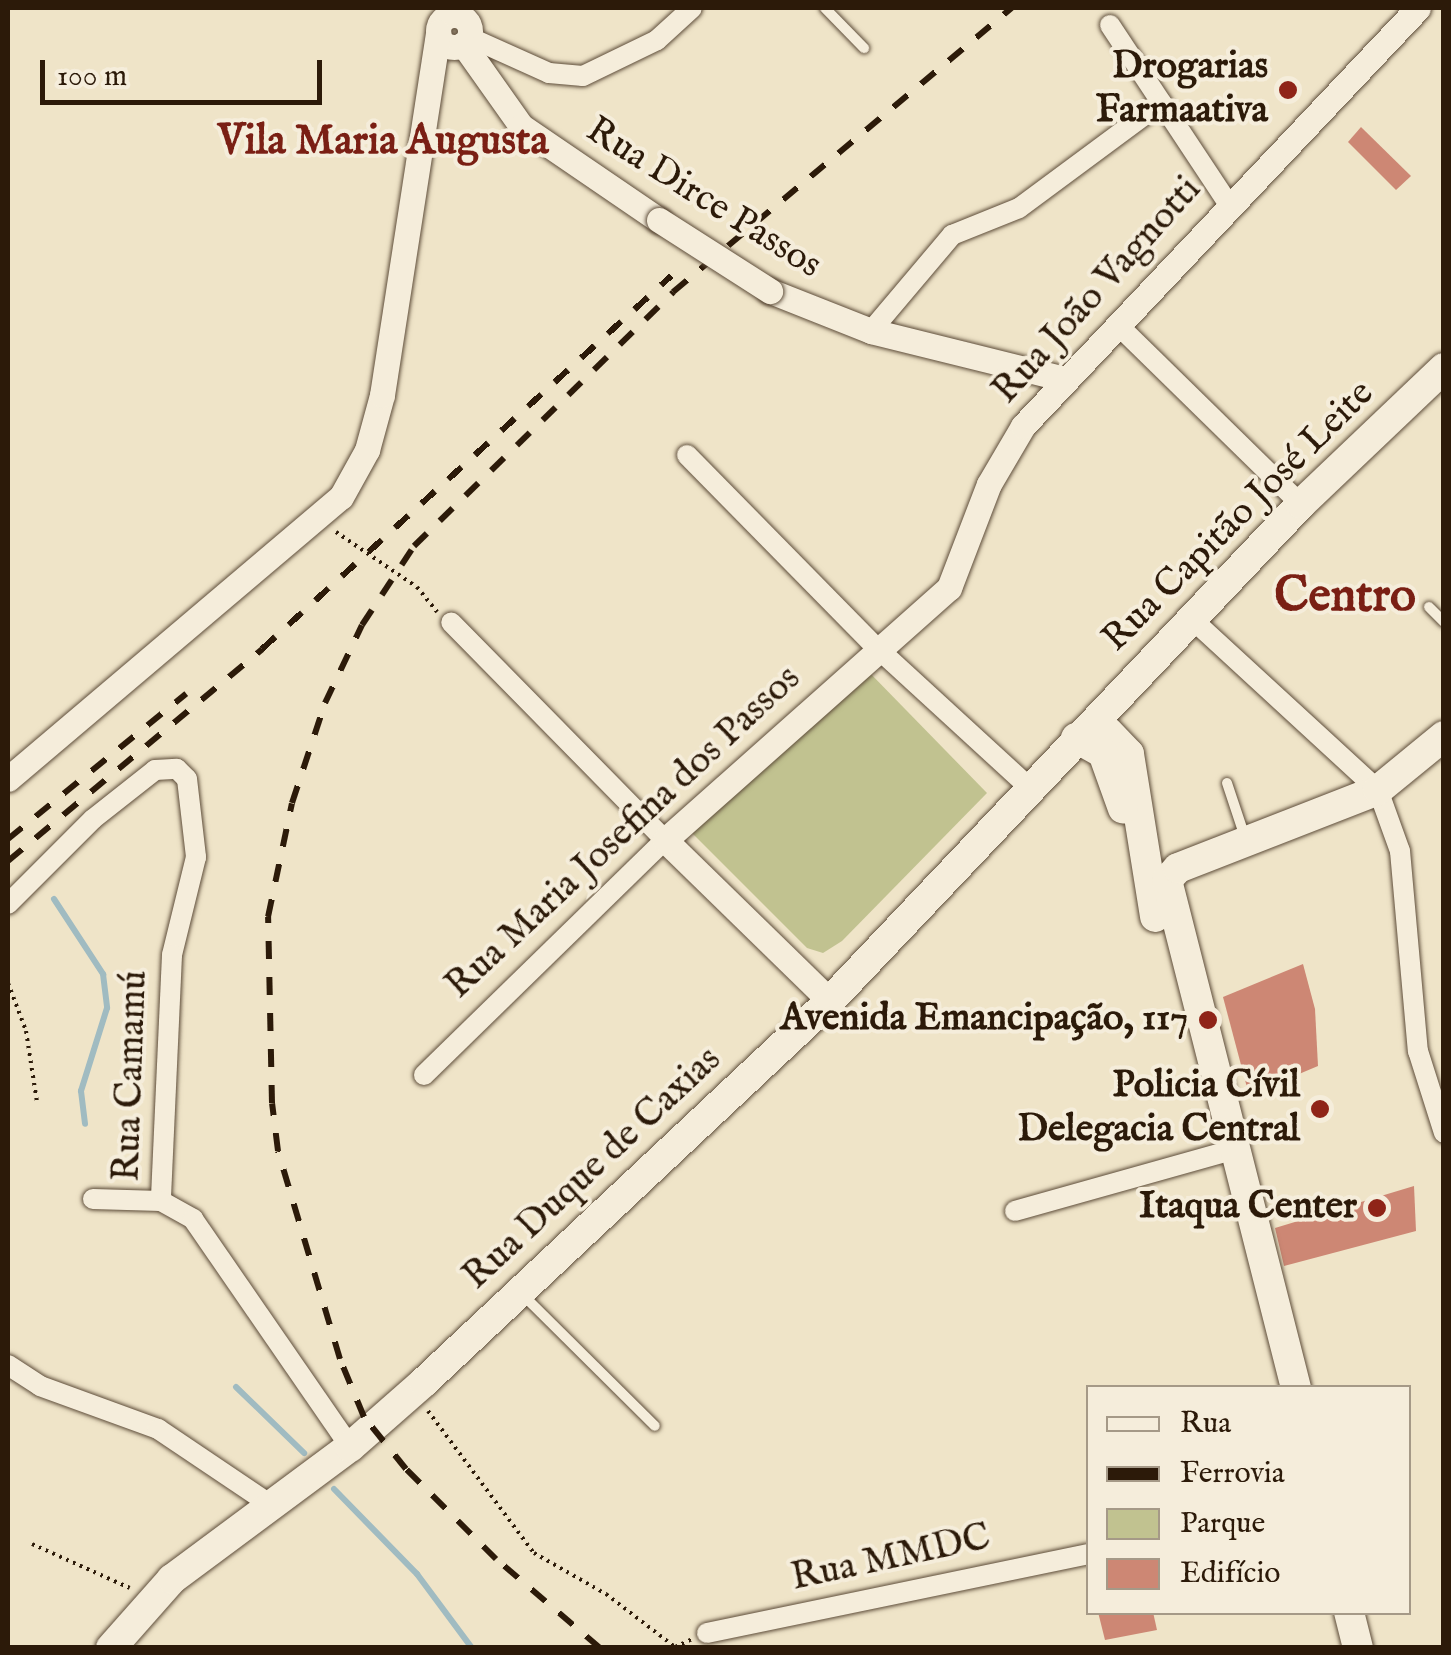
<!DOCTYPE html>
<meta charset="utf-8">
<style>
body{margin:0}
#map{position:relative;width:1451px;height:1655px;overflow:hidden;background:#efe4c8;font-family:"IM FELL English",serif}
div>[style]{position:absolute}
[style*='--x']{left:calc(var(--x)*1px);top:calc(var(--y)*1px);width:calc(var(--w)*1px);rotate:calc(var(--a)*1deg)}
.green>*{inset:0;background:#c1c290}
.stream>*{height:6px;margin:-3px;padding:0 3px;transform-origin:3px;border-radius:3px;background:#a0bbc1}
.building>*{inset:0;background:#cd8774}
.path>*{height:4px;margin-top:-2px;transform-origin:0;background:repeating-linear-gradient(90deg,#2c1a09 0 2.5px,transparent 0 7.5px)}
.roads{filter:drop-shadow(0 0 2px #5d4c39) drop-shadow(0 0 2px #5d4c39)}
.service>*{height:10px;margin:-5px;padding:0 5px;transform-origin:5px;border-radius:5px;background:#f5eddb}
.minor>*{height:20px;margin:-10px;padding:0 10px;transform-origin:10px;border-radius:10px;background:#f5eddb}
.tertiary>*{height:25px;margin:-12.5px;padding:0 12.5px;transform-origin:12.5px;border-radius:12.5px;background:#f5eddb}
.tertiary>.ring{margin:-12.5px;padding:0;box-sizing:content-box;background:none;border:25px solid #f5eddb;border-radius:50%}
.secondary>*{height:30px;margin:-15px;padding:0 15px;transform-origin:15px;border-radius:15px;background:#f5eddb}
.rail>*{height:6px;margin-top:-3px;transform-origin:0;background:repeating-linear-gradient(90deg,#2c1a09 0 18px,transparent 0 36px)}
.bridges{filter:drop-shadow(0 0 2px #5d4c39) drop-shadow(0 0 2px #5d4c39)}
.tertiary-bridge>*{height:25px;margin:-12.5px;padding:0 12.5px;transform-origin:12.5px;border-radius:12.5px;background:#f5eddb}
.dots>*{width:28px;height:28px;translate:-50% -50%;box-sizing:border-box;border:5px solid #f5eddb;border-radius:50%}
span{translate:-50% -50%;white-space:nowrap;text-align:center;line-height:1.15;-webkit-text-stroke:8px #f5eddb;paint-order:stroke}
.poi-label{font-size:38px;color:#2c1a09;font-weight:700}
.right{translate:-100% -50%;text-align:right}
.street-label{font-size:38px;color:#2c1a09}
.quarter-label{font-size:42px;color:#7a1f14;font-weight:700}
.district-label{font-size:48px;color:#7a1f14;font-weight:700}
.frame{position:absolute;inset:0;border:10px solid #2c1a09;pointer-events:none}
.legend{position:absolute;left:1086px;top:1385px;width:325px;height:230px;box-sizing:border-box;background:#f5eddb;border:2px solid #a59987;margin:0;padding:12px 18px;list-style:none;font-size:30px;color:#2c1a09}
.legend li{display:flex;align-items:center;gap:20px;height:50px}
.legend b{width:50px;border:2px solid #a59987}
.scale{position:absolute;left:40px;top:60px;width:282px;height:45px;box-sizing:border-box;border:5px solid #2c1a09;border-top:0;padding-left:12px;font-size:30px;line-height:35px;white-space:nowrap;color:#2c1a09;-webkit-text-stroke:8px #f5eddb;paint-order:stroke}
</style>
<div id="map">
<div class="green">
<i style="clip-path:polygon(866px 669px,987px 793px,842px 941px,823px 953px,807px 948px,689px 830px)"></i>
</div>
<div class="stream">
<i style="--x:54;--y:899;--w:90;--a:56.8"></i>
<i style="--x:103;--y:974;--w:34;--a:83"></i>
<i style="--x:107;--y:1008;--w:87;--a:107.4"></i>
<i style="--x:81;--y:1091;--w:33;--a:83"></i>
<i style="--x:236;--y:1387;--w:95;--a:44.1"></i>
<i style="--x:334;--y:1489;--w:119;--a:45.7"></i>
<i style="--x:417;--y:1574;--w:92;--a:53.4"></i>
</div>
<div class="building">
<i style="clip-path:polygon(1361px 127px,1411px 176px,1396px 190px,1348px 142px)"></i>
<i style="clip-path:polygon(1303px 964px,1315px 1009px,1318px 1066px,1249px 1095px,1223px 997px)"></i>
<i style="clip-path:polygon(1414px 1186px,1416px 1231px,1284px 1266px,1275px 1228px)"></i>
<i style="clip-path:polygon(1098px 1612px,1153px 1612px,1157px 1630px,1105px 1640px)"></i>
</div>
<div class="path">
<i style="--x:336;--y:532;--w:98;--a:34.2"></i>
<i style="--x:417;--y:587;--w:32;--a:51"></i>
<i style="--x:8;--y:983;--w:51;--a:69.4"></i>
<i style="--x:26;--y:1031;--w:72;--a:81.2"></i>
<i style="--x:428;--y:1411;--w:177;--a:53.3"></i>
<i style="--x:534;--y:1553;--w:83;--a:29.7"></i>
<i style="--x:606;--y:1594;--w:87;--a:37.5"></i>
<i style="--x:675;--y:1647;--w:19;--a:-25"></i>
<i style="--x:32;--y:1544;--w:107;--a:24.2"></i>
</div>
<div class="roads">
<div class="service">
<i style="--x:825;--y:8;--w:56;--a:45.7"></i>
<i style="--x:1429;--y:607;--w:21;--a:45"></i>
<i style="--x:1227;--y:783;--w:57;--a:71.6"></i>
<i style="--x:522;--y:1294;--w:187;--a:44.8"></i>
</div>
<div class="minor">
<i style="--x:1110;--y:25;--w:214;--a:56.5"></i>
<i style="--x:469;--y:37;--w:88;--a:24.2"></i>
<i style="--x:549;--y:73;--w:34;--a:5"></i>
<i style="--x:583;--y:76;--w:82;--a:-25.9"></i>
<i style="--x:657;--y:40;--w:47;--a:-42.4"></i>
<i style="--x:1121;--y:328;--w:252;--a:44.4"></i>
<i style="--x:871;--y:331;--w:126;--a:-49.8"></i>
<i style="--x:952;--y:235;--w:72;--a:-21.9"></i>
<i style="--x:1019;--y:208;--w:177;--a:-36.5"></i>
<i style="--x:687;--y:455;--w:269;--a:45.5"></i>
<i style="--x:876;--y:647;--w:207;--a:42.5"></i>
<i style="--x:1193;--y:620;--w:251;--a:42.6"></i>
<i style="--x:1378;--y:790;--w:65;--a:70.2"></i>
<i style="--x:1400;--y:851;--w:201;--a:84.9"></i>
<i style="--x:1418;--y:1051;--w:86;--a:72.4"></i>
<i style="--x:8;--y:904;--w:120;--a:-45"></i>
<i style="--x:93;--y:819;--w:79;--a:-38.3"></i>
<i style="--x:155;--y:770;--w:22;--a:-3"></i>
<i style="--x:177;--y:769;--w:14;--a:45"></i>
<i style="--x:187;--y:779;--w:79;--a:83.4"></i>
<i style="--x:196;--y:857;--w:101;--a:103.8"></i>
<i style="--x:172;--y:955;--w:246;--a:92.6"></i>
<i style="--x:424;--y:1075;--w:337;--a:-44.3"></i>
<i style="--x:665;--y:840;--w:305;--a:-134.5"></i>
<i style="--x:93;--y:1199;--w:68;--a:1.7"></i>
<i style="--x:161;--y:1201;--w:37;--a:29"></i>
<i style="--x:193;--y:1219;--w:277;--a:55.4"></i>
<i style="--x:1015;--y:1211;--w:229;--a:-15.7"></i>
<i style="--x:8;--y:1365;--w:38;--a:33"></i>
<i style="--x:40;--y:1386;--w:126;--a:20"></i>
<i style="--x:158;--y:1429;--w:136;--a:33.9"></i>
<i style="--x:707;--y:1633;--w:389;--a:-11.7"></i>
</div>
<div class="tertiary">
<i class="ring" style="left:438px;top:15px;width:7px;height:7px"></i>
<i style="--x:463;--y:44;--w:100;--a:54.7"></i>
<i style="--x:521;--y:126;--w:167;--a:34.3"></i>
<i style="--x:770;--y:291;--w:109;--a:21.6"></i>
<i style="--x:871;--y:331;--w:200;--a:13.9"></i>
<i style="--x:8;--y:779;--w:436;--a:-40.3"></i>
<i style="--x:341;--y:497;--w:54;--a:-61"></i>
<i style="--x:367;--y:450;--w:57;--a:-74.7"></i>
<i style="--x:382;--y:395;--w:367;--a:-81.2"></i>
<i style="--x:830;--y:1001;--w:231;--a:-135.7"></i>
<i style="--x:665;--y:840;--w:380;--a:-41.6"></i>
<i style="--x:949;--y:588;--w:111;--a:-69"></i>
<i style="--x:989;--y:484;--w:67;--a:-59.6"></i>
<i style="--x:1023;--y:426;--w:575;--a:-46.62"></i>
</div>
<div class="secondary">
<i style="--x:1108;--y:732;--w:30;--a:46"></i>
<i style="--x:1129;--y:754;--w:165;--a:80.9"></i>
<i style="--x:1076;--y:738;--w:31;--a:29"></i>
<i style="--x:1103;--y:753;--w:59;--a:70.3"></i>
<i style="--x:1296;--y:1388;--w:524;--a:-104.25"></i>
<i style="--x:1167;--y:880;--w:16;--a:-47"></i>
<i style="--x:1178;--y:868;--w:215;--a:-21.3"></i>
<i style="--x:1378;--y:790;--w:85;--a:-39.3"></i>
<i style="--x:1349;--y:1612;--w:37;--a:76"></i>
<i style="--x:111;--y:1648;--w:92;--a:-48.5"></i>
<i style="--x:172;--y:1579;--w:222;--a:-36.6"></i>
<i style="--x:350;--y:1447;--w:98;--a:-41.3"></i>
<i style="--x:424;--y:1382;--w:557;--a:-43.18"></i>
<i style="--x:830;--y:1001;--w:685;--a:-46.54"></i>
<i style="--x:1301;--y:504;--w:197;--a:-43.6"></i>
</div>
</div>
<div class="rail">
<i style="--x:8;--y:839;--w:230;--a:-39.2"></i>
<i style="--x:8;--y:861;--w:331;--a:-39.8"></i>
<i style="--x:262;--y:649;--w:554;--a:-42.36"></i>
<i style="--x:600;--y:1648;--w:137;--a:-139.4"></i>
<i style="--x:496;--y:1559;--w:127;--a:-135"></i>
<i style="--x:406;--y:1469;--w:67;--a:-128.9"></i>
<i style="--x:364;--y:1417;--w:63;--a:-112.5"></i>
<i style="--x:340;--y:1359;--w:217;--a:-106.6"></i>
<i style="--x:278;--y:1151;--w:48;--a:-97.1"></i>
<i style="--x:272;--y:1103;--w:186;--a:-91.2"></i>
<i style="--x:268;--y:917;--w:116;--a:-78.1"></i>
<i style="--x:292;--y:803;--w:105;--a:-71.7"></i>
<i style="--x:325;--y:703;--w:86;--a:-64.6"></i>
<i style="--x:362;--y:625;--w:95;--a:-56.6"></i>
<i style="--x:414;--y:546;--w:363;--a:-44.4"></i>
<i style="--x:673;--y:292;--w:442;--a:-40"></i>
</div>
<div class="bridges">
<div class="tertiary-bridge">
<i style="--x:659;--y:220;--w:132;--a:32.6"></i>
</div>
</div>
<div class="dots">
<i style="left:1288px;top:90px;background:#8f2418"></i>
<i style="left:1208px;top:1020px;background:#8f2418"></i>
<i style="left:1320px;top:1109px;background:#8f2418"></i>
<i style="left:1377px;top:1208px;background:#8f2418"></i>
</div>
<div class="poi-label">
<span class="right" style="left:1268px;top:90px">Drogarias<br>Farmaativa</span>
<span class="right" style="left:1188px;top:1020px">Avenida Emancipação, 117</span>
<span class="right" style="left:1300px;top:1109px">Policia Cívil<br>Delegacia Central</span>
<span class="right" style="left:1357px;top:1208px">Itaqua Center</span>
</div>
<div class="street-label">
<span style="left:703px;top:199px;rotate:32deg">Rua Dirce Passos</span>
<span style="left:1098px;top:291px;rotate:-48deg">Rua João Vagnotti</span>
<span style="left:1239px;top:517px;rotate:-45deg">Rua Capitão José Leite</span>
<span style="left:624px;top:833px;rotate:-43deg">Rua Maria Josefina dos Passos</span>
<span style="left:132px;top:1076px;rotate:-88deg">Rua Camamú</span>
<span style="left:593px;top:1169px;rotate:-43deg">Rua Duque de Caxias</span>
<span style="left:891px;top:1559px;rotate:-12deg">Rua MMDC</span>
</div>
<div class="quarter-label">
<span style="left:383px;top:142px">Vila Maria Augusta</span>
</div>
<div class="district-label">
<span style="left:1345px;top:598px">Centro</span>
</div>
<div class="frame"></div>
<ul class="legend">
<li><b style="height:12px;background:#f5eddb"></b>Rua</li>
<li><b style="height:12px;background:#2c1a09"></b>Ferrovia</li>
<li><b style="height:28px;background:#c1c290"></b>Parque</li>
<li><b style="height:28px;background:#cd8774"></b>Edifício</li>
</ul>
<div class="scale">100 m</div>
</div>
